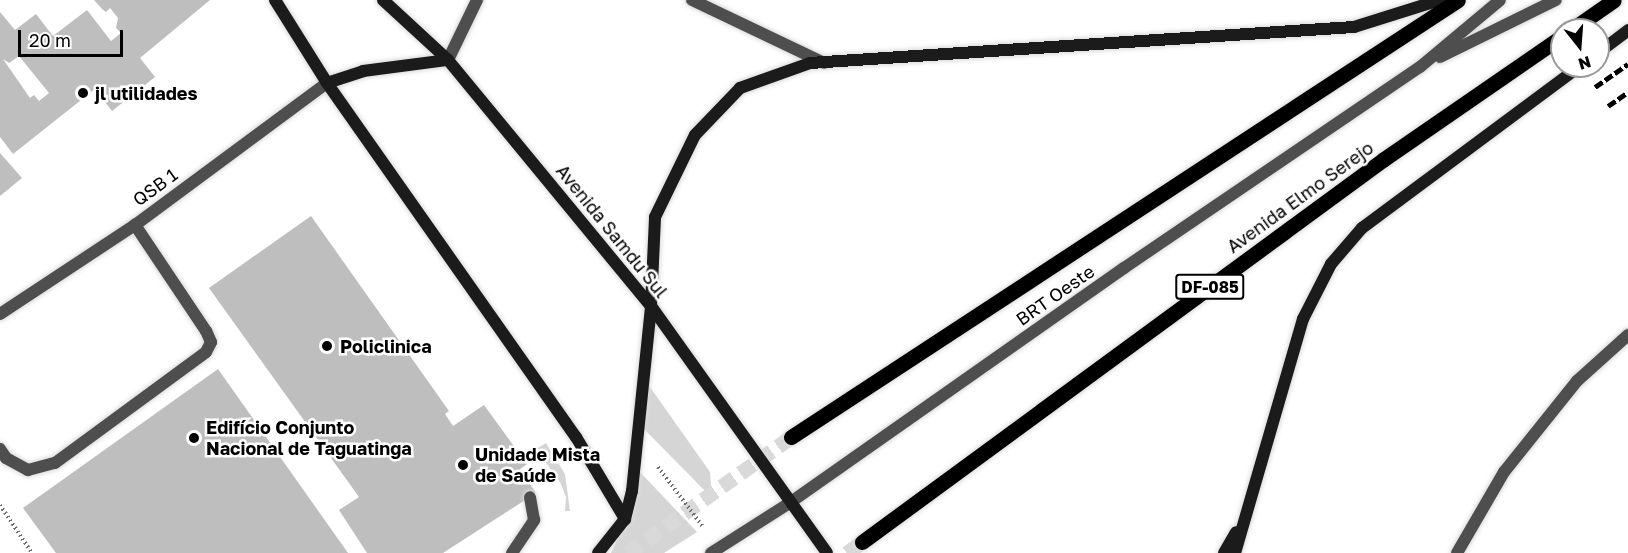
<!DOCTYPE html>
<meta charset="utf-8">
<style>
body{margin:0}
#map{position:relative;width:1628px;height:553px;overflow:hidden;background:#fff;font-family:"Golos Text",sans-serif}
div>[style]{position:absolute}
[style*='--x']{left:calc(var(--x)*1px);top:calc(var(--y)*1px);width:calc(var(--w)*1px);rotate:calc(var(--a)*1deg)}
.green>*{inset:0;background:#d5d5d5}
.building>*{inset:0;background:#bebebe}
.primary-tunnel>*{height:15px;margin-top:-7.5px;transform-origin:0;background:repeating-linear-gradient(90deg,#d9d9d9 0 15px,transparent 0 23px)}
.path>*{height:4px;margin-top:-2px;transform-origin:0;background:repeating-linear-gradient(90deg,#707070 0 1.5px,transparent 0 4.5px)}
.roads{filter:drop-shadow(0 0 2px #dbdbdb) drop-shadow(0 0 2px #dbdbdb)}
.service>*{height:12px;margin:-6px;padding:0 6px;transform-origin:6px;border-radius:6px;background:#4e4e4e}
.minor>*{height:12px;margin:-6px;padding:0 6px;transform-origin:6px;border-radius:6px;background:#4e4e4e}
.tertiary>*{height:12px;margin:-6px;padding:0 6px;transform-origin:6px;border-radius:6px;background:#4e4e4e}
.secondary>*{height:12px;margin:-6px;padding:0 6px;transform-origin:6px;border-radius:6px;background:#1b1b1b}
.primary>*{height:15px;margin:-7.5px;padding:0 7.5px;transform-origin:7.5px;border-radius:7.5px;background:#000}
.rail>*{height:4.5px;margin-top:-2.25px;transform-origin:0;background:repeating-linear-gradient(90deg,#000 0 9px,transparent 0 12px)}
.dots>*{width:16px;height:16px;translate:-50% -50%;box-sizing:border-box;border:3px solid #fff;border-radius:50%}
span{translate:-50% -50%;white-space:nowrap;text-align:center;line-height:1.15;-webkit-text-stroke:5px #fff;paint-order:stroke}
.shield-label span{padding:2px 4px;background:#fff;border:2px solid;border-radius:4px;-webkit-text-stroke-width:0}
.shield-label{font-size:16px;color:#000;font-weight:700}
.poi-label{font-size:18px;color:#000;font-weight:700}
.left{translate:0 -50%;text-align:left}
.street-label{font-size:18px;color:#000}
.north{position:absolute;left:1550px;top:18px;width:60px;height:60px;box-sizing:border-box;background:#fff;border:2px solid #999;border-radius:50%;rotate:163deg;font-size:16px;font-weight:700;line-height:24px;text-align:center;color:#000}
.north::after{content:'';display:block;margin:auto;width:21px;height:27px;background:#000;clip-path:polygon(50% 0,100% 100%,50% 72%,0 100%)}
.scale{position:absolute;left:18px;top:30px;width:105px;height:27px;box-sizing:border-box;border:3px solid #000;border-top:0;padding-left:8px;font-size:18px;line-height:21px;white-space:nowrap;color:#000;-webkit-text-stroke:4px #fff;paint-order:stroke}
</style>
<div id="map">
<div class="green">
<i style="clip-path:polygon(645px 380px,710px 472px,712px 498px,640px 425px)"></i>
<i style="clip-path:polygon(546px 443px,565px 474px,570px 511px,565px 511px,566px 497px,560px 482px,536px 449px)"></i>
<i style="clip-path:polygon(637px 469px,697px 532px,664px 553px,611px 553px,626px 521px)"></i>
</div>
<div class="building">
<i style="clip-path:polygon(evenodd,94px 0,210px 0,140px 58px,155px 77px,112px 111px,95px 89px,13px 154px,0 137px,0 12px,15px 30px,36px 14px,53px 36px,87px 10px,111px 41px,121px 33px,116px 28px,118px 18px,110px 8px,106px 12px,102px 9px,94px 0,19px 56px,49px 93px,39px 101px,34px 95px,30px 98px,3px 59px,9px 63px,19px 56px)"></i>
<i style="clip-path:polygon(0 153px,22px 178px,0 196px)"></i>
<i style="clip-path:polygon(311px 216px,449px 411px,445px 414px,453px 426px,484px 405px,527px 464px,520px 469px,536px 493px,443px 553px,367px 553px,339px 510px,359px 497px,209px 288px)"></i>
<i style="clip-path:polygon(218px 369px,348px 553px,56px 553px,23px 508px)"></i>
</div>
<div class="primary-tunnel">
<i style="--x:628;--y:553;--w:200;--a:-35.4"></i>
<i style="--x:847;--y:553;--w:19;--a:-36"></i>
</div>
<div class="path">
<i style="--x:658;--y:467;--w:76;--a:53"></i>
<i style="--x:0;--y:505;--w:58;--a:56.3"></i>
</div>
<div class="roads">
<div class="service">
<i style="--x:1440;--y:57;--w:129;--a:-26.2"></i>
<i style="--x:0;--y:449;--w:11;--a:56"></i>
<i style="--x:6;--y:458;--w:25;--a:29"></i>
<i style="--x:28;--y:470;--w:28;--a:-15"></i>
<i style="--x:55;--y:463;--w:187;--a:-36.3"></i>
<i style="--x:206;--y:352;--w:11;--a:-63"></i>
<i style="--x:211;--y:342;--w:12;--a:-114"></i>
<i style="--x:206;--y:331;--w:128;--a:-123.8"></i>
<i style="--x:512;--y:553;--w:40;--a:-56"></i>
<i style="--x:534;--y:520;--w:23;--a:-100"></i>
<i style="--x:711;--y:553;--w:95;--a:-32.5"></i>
<i style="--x:791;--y:502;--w:407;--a:-35.1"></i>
<i style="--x:1124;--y:268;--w:358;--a:-34.2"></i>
<i style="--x:1420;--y:67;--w:104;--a:-39.9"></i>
</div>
<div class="minor">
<i style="--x:692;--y:0;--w:146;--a:25.5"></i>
<i style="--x:448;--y:60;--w:67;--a:-64.2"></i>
<i style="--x:0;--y:314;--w:162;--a:-33.4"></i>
<i style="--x:135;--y:225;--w:239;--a:-36.5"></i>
</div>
<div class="tertiary">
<i style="--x:1457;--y:553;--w:94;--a:-59.9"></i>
<i style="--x:1504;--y:472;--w:117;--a:-51.3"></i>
<i style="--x:1577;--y:381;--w:69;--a:-42"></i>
</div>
<div class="secondary">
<i style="--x:275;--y:0;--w:98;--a:57.9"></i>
<i style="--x:327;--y:83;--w:433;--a:54.9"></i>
<i style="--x:576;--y:437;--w:96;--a:59.1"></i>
<i style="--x:383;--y:0;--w:88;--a:42.7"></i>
<i style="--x:448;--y:60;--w:319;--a:50.5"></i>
<i style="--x:651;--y:306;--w:303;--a:54.5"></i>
<i style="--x:1598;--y:53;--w:38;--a:-37"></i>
<i style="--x:327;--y:83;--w:38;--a:-18"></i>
<i style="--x:363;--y:71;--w:86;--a:-7.4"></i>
<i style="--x:598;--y:553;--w:43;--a:-51.5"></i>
<i style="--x:625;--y:519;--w:29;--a:-76"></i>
<i style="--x:632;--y:491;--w:186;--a:-84.1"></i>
<i style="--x:651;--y:306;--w:89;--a:-87.4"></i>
<i style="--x:655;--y:217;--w:91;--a:-64"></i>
<i style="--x:695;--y:135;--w:65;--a:-46.2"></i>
<i style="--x:740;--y:88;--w:74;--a:-19.7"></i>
<i style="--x:810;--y:63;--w:545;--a:-3.79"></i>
<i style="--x:1354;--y:27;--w:90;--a:-17.4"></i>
<i style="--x:1224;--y:553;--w:24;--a:-60"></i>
<i style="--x:1235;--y:553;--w:244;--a:-73.8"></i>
<i style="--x:1303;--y:319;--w:62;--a:-63"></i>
<i style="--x:1331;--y:264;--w:48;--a:-49.3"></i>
<i style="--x:1362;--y:228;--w:272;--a:-36.6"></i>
</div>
<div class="primary">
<i style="--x:1571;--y:30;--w:52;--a:-34.9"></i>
<i style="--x:791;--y:437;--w:797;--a:-33.23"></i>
<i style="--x:862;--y:542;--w:647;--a:-36.27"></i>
<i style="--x:1384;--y:159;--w:216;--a:-34.6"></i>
</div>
</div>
<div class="rail">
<i style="--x:1595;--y:87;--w:40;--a:-34.9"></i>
<i style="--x:1608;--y:106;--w:24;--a:-35"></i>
</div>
<div class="dots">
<i style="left:83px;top:93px;background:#000"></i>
<i style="left:327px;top:346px;background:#000"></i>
<i style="left:194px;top:438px;background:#000"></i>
<i style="left:463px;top:465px;background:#000"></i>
</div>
<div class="shield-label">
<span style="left:1210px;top:287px">DF-085</span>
</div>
<div class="poi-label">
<span class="left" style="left:95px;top:93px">jl utilidades</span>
<span class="left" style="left:340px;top:346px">Policlinica</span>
<span class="left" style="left:206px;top:438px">Edifício Conjunto<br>Nacional de Taguatinga</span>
<span class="left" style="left:475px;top:465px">Unidade Mista<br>de Saúde</span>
</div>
<div class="street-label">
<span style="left:155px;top:187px;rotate:-36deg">QSB 1</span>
<span style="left:1300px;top:197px;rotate:-36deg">Avenida Elmo Serejo</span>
<span style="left:612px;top:231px;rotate:51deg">Avenida Samdu Sul</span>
<span style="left:1055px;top:295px;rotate:-35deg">BRT Oeste</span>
</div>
<div class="north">N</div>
<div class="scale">20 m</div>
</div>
